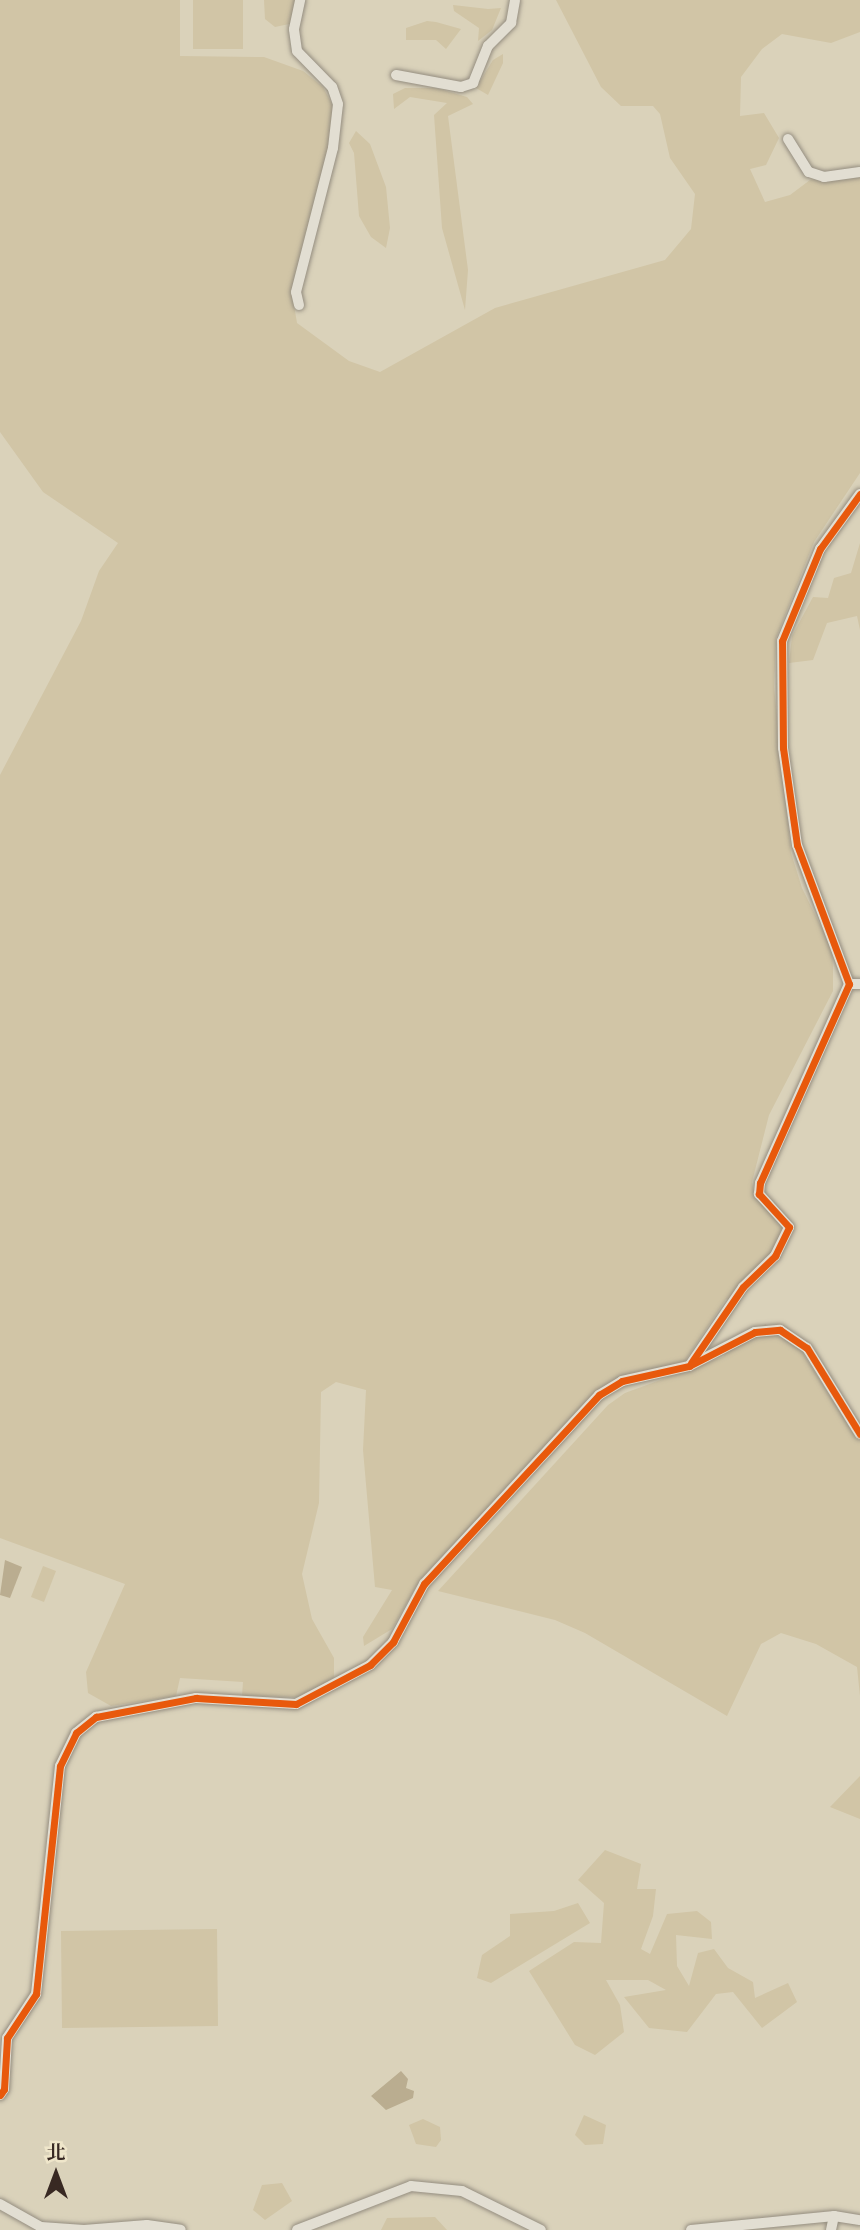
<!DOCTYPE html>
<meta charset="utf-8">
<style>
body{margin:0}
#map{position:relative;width:860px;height:2230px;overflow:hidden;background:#dad2ba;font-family:"IM FELL Double Pica","Noto Serif TC",serif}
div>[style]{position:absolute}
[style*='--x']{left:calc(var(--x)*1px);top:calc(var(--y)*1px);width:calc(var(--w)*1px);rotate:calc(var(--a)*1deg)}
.green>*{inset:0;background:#d1c5a6}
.water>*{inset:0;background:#baad90}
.roads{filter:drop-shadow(0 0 2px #948d80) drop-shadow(0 0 2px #948d80)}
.street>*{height:10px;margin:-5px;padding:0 5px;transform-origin:5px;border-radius:5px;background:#e2ded2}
.cycleway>*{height:7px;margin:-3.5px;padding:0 3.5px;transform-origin:3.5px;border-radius:3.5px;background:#e8590c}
span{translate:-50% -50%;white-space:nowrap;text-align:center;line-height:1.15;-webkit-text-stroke:5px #efe6ca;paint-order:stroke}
.north{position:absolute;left:21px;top:2139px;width:70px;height:70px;-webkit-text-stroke:5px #efe6ca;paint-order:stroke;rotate:0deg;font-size:19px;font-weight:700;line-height:28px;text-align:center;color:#382923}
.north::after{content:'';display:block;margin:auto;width:24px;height:32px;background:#382923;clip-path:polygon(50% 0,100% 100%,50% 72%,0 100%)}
</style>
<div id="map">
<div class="green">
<i style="clip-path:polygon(0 0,180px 0,180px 56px,264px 57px,303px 71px,323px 87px,334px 108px,331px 159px,292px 293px,297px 323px,349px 361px,380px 372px,495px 308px,665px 260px,691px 229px,695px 194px,670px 158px,660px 114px,653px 106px,621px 106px,601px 87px,556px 0,860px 0,860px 32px,831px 43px,782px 34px,762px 49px,741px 77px,740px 116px,764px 113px,779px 138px,766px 165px,750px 169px,765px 202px,790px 195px,810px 180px,860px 173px,860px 473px,814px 542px,776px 638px,774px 687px,791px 853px,802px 888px,832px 949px,833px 969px,833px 991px,769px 1115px,752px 1182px,755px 1198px,782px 1219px,781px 1236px,738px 1305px,726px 1299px,685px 1361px,614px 1380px,586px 1403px,420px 1580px,392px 1629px,364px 1646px,363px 1637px,392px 1590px,375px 1587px,363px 1450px,366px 1390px,336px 1382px,321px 1392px,319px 1503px,302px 1574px,312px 1619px,334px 1658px,334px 1682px,300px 1697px,242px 1696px,243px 1682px,180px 1678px,176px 1696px,111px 1706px,88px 1693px,86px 1672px,125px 1584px,0 1538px,0 775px,81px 621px,99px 571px,118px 543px,43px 492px,0 432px)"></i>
<i style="clip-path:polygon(193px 0,243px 0,243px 49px,193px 49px)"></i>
<i style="clip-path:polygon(264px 0,296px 0,294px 23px,275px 27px,265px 19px)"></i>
<i style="clip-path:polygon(453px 5px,488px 9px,501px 8px,492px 30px,478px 41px,479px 28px,454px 11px)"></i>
<i style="clip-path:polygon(427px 21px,436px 22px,461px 29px,446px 49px,436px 40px,406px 40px,406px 28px)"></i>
<i style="clip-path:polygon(503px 54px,503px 63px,488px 95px,476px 88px,493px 60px)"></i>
<i style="clip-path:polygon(405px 88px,436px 88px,467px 97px,473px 104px,448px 116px,468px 270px,465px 310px,442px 228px,434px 115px,447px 103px,410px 97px,394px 109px,393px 94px)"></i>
<i style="clip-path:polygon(356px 131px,370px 144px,386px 187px,390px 228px,386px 248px,371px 237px,359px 216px,354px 153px,349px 143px)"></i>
<i style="clip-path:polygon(860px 543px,860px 630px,857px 616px,827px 623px,813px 660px,789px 663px,792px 636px,813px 597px,828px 598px,834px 578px,851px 573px)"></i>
<i style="clip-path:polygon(766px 1324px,772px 1335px,795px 1341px,854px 1434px,860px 1435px,860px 1696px,857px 1667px,816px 1644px,781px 1633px,761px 1644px,727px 1716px,585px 1633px,555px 1620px,438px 1591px,608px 1405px,625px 1393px,723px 1357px,740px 1335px)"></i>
<i style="clip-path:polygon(43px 1566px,56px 1571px,44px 1602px,31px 1597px)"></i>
<i style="clip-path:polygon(860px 1776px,860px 1819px,830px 1807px)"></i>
<i style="clip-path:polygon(605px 1850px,641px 1864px,637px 1889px,656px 1889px,653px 1916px,641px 1949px,650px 1954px,667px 1914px,697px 1911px,711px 1922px,712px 1939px,676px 1935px,677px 1966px,689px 1986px,698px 1953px,714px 1949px,728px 1968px,753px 1982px,755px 1998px,788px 1983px,797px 2002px,762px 2028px,733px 1992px,716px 1994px,687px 2032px,649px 2028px,624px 1997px,666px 1990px,648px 1980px,606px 1980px,620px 2005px,624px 2032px,595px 2055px,575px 2045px,529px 1971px,574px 1942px,601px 1943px,604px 1903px,578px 1880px)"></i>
<i style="clip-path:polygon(578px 1903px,590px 1923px,491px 1983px,477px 1978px,482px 1955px,510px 1936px,510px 1914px,554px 1911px)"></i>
<i style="clip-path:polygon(217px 1929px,218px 2026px,62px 2028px,61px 1931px)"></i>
<i style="clip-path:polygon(584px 2115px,606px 2125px,603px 2144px,585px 2145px,575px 2135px)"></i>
<i style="clip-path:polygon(423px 2119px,440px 2127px,441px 2140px,436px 2147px,416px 2144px,409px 2125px)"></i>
<i style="clip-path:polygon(282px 2183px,292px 2201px,265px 2220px,253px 2210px,262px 2185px)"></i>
<i style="clip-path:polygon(435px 2217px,447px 2230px,381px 2230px,387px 2218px)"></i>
</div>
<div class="water">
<i style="clip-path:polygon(5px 1560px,22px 1567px,10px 1598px,0 1595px)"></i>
<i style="clip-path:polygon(401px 2071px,408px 2079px,406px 2088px,414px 2091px,413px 2098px,386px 2110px,371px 2096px)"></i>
</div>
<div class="roads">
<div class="street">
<i style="--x:396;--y:75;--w:66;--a:10.5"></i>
<i style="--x:461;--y:87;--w:13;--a:-18"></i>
<i style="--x:473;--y:83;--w:40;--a:-68"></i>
<i style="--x:488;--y:46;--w:33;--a:-45"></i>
<i style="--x:511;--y:23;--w:23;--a:-80"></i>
<i style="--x:788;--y:139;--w:39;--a:58"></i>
<i style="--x:809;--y:172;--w:16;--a:18"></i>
<i style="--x:824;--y:177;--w:36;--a:-8"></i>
<i style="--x:299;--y:305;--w:13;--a:-103"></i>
<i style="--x:296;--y:292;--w:149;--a:-75.6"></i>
<i style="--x:333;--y:148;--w:44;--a:-83.5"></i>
<i style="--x:338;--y:104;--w:18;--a:-109"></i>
<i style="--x:332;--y:87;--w:50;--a:-134.2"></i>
<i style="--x:297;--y:51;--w:22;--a:-98"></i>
<i style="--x:294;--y:29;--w:30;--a:-78"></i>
<i style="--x:849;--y:984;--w:11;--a:0"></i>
<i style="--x:690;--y:1365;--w:94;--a:-55.8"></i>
<i style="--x:743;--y:1287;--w:45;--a:-44.1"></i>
<i style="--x:775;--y:1256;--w:32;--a:-64"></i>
<i style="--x:789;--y:1227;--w:45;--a:-132.3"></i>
<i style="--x:759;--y:1194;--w:11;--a:-85"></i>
<i style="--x:760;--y:1183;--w:218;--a:-65.9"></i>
<i style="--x:849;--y:984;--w:148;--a:-110.5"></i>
<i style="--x:797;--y:845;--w:98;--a:-98.2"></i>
<i style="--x:783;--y:748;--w:107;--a:-90.5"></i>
<i style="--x:782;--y:641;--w:100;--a:-67.6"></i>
<i style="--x:820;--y:549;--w:68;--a:-54"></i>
<i style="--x:0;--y:2095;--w:7;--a:-56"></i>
<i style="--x:4;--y:2089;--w:51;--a:-86.6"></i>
<i style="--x:7;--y:2038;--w:53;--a:-56.6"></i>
<i style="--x:36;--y:1994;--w:229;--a:-84"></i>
<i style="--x:60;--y:1766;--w:37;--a:-64"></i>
<i style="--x:76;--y:1733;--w:26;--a:-39"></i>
<i style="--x:96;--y:1717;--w:102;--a:-10.8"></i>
<i style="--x:196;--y:1698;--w:100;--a:3.4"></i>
<i style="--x:296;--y:1704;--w:84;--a:-27.8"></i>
<i style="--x:370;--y:1665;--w:33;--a:-45"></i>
<i style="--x:393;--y:1642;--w:66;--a:-61.9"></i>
<i style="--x:424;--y:1584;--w:258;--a:-47.2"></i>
<i style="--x:599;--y:1395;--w:27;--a:-31"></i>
<i style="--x:622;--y:1381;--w:69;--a:-12.6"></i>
<i style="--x:689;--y:1366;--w:74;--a:-27.3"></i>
<i style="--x:755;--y:1332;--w:25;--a:-5"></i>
<i style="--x:780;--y:1330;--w:32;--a:34"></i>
<i style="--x:807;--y:1348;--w:101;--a:58.4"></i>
<i style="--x:0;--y:2204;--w:47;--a:29.3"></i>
<i style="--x:41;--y:2227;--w:43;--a:4"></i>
<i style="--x:84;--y:2230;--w:63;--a:-4.5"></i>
<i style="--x:147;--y:2225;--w:34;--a:8"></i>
<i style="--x:297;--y:2230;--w:122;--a:-21.1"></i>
<i style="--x:411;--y:2186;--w:51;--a:5.6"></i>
<i style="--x:462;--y:2191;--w:88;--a:26.3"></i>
<i style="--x:691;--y:2230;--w:144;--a:-5.6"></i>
<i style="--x:834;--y:2216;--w:26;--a:9"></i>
<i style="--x:831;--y:2230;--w:14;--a:-78"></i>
</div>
</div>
<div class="cycleway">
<i style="--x:691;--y:1363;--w:92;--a:-55.6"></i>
<i style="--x:743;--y:1287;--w:45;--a:-44.1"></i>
<i style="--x:775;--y:1256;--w:32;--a:-64"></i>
<i style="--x:789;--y:1227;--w:45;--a:-132.3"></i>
<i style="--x:759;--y:1194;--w:11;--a:-85"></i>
<i style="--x:760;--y:1183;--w:218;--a:-65.9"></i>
<i style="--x:849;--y:984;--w:148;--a:-110.5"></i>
<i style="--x:797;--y:845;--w:98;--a:-98.2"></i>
<i style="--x:783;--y:748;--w:107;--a:-90.5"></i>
<i style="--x:782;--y:641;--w:100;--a:-67.6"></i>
<i style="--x:820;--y:549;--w:68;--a:-54"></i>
<i style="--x:0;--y:2095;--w:7;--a:-56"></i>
<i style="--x:4;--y:2089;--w:51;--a:-86.6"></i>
<i style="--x:7;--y:2038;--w:53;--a:-56.6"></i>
<i style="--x:36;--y:1994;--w:229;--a:-84"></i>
<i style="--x:60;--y:1766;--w:37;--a:-64"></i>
<i style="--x:76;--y:1733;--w:26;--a:-39"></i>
<i style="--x:96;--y:1717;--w:102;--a:-10.8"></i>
<i style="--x:196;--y:1698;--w:100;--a:3.4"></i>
<i style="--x:296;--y:1704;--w:84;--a:-27.8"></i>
<i style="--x:370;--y:1665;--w:33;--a:-45"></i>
<i style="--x:393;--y:1642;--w:66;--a:-61.9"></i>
<i style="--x:424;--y:1584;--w:258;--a:-47.2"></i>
<i style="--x:599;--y:1395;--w:27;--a:-31"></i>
<i style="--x:622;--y:1381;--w:69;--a:-12.6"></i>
<i style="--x:689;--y:1366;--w:74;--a:-27.3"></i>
<i style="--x:755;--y:1332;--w:25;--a:-5"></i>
<i style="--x:780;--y:1330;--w:32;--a:34"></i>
<i style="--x:807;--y:1348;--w:101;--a:58.4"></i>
</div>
<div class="north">北</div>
</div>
